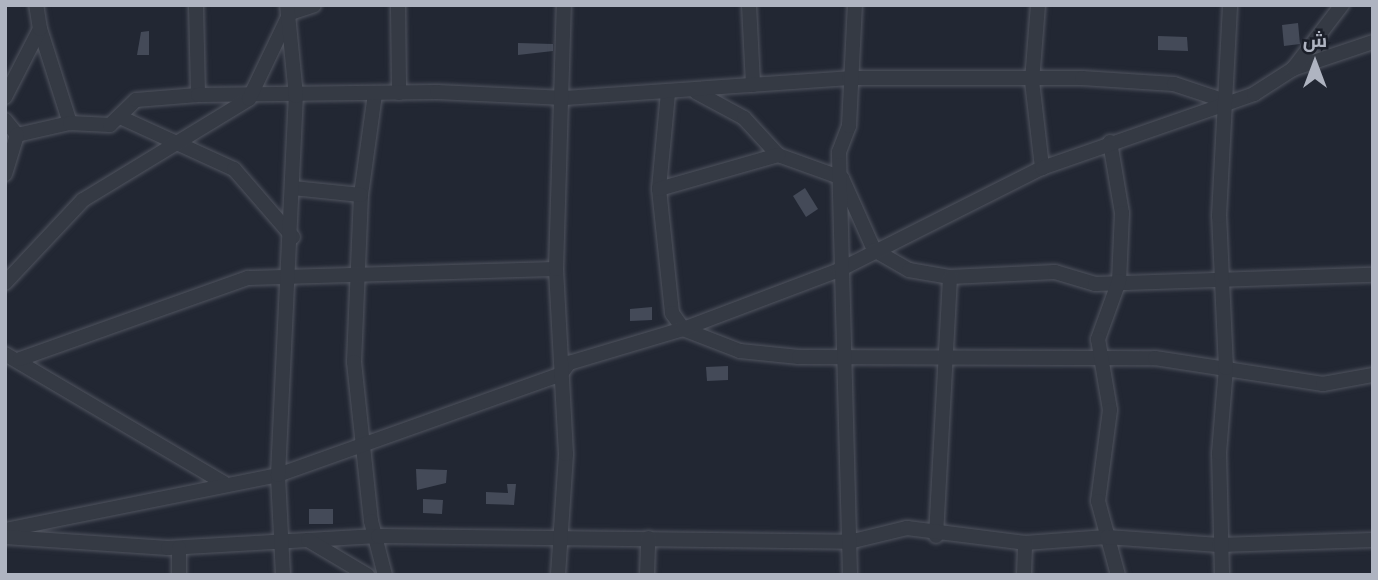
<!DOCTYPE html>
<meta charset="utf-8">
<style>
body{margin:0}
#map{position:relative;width:1378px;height:580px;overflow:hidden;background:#222733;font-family:"Source Sans 3",Cairo,sans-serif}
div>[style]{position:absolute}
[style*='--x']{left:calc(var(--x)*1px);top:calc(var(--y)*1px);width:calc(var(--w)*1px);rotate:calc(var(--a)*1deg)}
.building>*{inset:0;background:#444a58}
.roads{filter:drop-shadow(0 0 2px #50545f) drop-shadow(0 0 2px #50545f)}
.minor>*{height:14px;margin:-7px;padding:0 7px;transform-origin:7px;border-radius:7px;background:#353a44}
span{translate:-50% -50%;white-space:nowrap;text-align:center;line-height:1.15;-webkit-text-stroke:5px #1b1f29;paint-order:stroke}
.frame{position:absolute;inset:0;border:7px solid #afb4c1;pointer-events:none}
.north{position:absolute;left:1280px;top:28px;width:70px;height:70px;-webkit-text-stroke:5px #1b1f29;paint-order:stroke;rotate:0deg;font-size:19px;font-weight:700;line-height:28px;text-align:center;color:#afb4c1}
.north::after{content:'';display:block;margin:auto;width:24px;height:32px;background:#afb4c1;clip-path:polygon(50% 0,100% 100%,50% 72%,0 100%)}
</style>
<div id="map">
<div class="building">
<i style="clip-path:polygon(1298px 23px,1300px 44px,1284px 46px,1282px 25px)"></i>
<i style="clip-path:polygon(149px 31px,149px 55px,137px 55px,141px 32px)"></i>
<i style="clip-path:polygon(1158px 36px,1187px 37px,1188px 51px,1158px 50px)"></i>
<i style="clip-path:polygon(518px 43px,553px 44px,553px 51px,518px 55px)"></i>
<i style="clip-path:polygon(805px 188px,818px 209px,806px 217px,793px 196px)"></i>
<i style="clip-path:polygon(652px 307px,652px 320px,630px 321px,630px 309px)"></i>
<i style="clip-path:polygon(728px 366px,728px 380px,707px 381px,706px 367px)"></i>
<i style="clip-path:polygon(416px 469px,447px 470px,446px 483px,417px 490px)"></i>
<i style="clip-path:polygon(507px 484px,516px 484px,514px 505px,486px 504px,486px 492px,508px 493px)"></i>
<i style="clip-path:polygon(423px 499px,443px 500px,442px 514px,423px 513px)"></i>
<i style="clip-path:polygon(309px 509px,333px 509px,333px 524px,309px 524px)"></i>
</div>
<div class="roads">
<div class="minor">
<i style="--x:196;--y:5;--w:90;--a:88.7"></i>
<i style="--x:398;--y:5;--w:88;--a:89.3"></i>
<i style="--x:749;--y:5;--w:80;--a:87.1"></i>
<i style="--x:1038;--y:5;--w:76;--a:94.5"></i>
<i style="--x:1032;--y:81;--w:88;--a:83.4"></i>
<i style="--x:40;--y:29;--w:99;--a:72.3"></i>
<i style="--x:1293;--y:69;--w:84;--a:-18.6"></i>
<i style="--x:696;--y:92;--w:55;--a:28.4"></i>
<i style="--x:744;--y:118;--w:50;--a:47.4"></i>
<i style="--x:778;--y:155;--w:68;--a:19.8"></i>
<i style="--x:842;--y:178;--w:79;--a:66"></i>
<i style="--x:874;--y:250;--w:40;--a:29.7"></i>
<i style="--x:909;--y:270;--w:42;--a:9.7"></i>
<i style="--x:950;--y:277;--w:105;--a:-2.7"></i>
<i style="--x:1055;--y:272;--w:42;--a:16.7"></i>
<i style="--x:1095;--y:284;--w:278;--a:-1.9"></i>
<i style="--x:668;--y:93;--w:96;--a:95.4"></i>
<i style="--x:659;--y:189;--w:125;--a:84"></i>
<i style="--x:672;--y:313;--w:19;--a:55"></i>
<i style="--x:683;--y:329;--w:61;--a:21.1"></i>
<i style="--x:740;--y:351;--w:59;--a:5.8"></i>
<i style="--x:799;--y:357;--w:356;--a:0.2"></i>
<i style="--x:1155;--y:358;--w:170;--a:8.8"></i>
<i style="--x:1323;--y:384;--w:51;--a:-10.2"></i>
<i style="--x:375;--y:94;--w:102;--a:97.9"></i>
<i style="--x:361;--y:195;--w:167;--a:92.4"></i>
<i style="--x:354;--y:362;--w:160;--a:83.9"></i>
<i style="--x:371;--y:521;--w:56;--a:75.5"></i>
<i style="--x:5;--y:97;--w:76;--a:-62.8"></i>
<i style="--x:40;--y:29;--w:24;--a:-99"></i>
<i style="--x:122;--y:118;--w:123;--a:24.5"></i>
<i style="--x:234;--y:169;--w:90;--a:49.1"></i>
<i style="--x:5;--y:120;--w:19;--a:51"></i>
<i style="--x:17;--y:135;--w:54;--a:-12.8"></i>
<i style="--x:70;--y:123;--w:40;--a:2.9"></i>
<i style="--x:110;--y:125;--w:36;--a:-44"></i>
<i style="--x:136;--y:100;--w:62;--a:-4.6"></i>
<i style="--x:198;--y:95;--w:239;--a:-0.7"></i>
<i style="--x:437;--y:92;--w:128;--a:2.7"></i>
<i style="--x:565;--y:98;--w:285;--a:-4"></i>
<i style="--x:849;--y:78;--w:233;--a:0"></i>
<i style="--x:1082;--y:78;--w:92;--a:3.7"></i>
<i style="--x:1174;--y:84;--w:51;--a:18.4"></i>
<i style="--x:1110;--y:142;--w:72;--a:80.4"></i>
<i style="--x:1122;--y:213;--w:68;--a:92.5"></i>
<i style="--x:1119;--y:281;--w:62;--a:109.9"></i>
<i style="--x:1098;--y:339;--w:72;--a:80.4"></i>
<i style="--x:1110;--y:410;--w:92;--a:97.5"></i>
<i style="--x:1098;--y:501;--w:77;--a:74.9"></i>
<i style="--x:5;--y:174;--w:41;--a:-72.9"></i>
<i style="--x:293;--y:188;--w:68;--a:5.9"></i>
<i style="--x:659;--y:189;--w:124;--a:-15.9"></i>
<i style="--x:5;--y:283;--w:114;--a:-46.8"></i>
<i style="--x:83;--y:200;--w:194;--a:-31.3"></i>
<i style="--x:249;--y:99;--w:95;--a:-64.5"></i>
<i style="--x:290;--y:13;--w:25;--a:-18"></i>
<i style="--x:5;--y:354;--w:254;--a:30.5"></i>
<i style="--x:20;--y:359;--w:242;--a:-19.6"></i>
<i style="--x:248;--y:278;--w:308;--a:-1.7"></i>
<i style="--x:5;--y:530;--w:278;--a:-11.4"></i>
<i style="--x:278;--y:475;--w:300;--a:-19.6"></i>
<i style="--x:561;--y:374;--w:14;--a:-54"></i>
<i style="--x:569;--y:363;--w:119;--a:-16.6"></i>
<i style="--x:683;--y:329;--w:167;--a:-20.7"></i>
<i style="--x:839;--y:270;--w:227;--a:-26.7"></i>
<i style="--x:1042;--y:168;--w:225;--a:-19.2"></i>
<i style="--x:1254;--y:94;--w:46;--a:-32.7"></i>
<i style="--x:1293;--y:69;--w:81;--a:-52.6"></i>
<i style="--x:936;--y:536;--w:259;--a:-86.9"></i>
<i style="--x:5;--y:537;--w:163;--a:3.9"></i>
<i style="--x:168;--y:548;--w:210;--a:-3.3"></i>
<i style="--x:378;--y:536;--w:471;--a:0.7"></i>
<i style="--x:849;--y:542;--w:60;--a:-13.6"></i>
<i style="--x:907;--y:528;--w:119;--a:7.2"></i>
<i style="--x:1025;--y:543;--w:82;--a:-4.2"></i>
<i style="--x:1107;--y:537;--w:112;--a:4.1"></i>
<i style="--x:1219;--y:545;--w:154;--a:-1.9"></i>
<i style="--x:308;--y:540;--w:69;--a:30.7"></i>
<i style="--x:179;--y:548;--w:27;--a:90"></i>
<i style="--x:283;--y:575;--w:100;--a:-92.9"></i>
<i style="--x:278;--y:475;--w:379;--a:-87.3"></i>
<i style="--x:296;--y:96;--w:91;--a:-95.6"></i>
<i style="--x:558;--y:575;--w:121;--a:-86.2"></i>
<i style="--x:566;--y:454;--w:185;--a:-93.1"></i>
<i style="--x:556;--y:269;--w:264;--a:-88.3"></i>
<i style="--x:647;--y:575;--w:37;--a:-88"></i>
<i style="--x:850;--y:575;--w:423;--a:-91.5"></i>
<i style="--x:839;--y:152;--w:28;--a:-69"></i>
<i style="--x:849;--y:126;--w:121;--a:-87.2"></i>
<i style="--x:1024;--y:575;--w:32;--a:-88"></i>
<i style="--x:1222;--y:575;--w:122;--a:-91.4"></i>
<i style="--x:1219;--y:453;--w:85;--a:-85.3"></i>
<i style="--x:1226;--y:368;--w:152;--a:-92.6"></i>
<i style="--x:1219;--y:216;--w:211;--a:-87"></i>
</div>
</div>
<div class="frame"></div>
<div class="north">ش</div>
</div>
